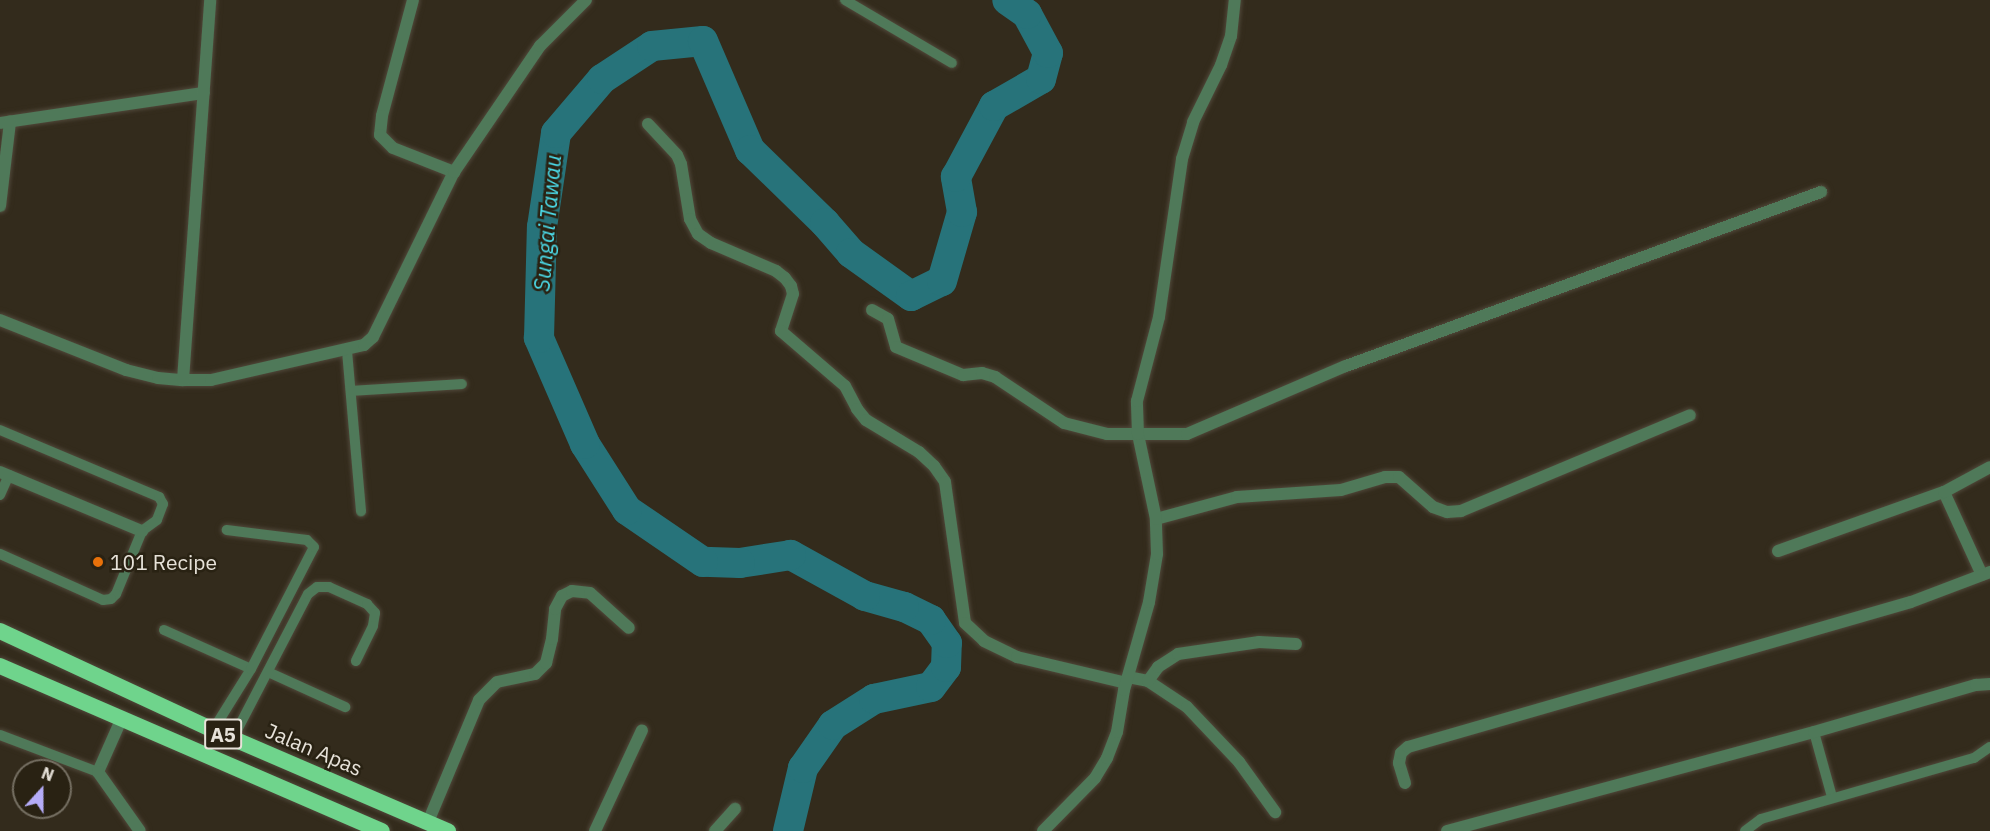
<!DOCTYPE html>
<style>
body{margin:0}
#map{position:relative;width:1990px;height:831px;overflow:hidden;background:#332b1c;font-family:"IBM Plex Sans",sans-serif}
div>[style]{position:absolute}
[style*='--x']{left:calc(var(--x)*1px);top:calc(var(--y)*1px);width:calc(var(--w)*1px);rotate:calc(var(--a)*1deg)}
.river>*{height:30px;margin:-15px;padding:0 15px;transform-origin:15px;border-radius:15px;background:#27737a}
.roads{filter:drop-shadow(0 0 2px #50483a) drop-shadow(0 0 2px #50483a)}
.service>*{height:10px;margin:-5px;padding:0 5px;transform-origin:5px;border-radius:5px;background:#4f7959}
.minor>*{height:12px;margin:-6px;padding:0 6px;transform-origin:6px;border-radius:6px;background:#4f7959}
.trunk>*{height:16px;margin:-8px;padding:0 8px;transform-origin:8px;border-radius:8px;background:#6fd48c}
.dots>*{width:16px;height:16px;translate:-50% -50%;box-sizing:border-box;border:3px solid #292213;border-radius:50%}
span{translate:-50% -50%;white-space:nowrap;text-align:center;line-height:1.15;-webkit-text-stroke:5px #292213;paint-order:stroke}
.shield-label span{padding:2px 4px;background:#292213;border:2px solid;border-radius:4px;-webkit-text-stroke-width:0}
.shield-label{font-size:20px;color:#e7e2d9;font-weight:700}
.poi-label{font-size:21px;color:#e7e2d9}
.left{translate:0 -50%;text-align:left}
.street-label{font-size:21px;color:#e7e2d9}
.water-label{font-size:22px;color:#4cdcea;font-style:italic}
.north{position:absolute;left:12px;top:759px;width:60px;height:60px;box-sizing:border-box;background:#292213;border:2px solid #756f62;border-radius:50%;rotate:21deg;font-size:16px;font-weight:700;line-height:24px;text-align:center;color:#e7e2d9}
.north::after{content:'';display:block;margin:auto;width:21px;height:27px;background:#b5acf8;clip-path:polygon(50% 0,100% 100%,50% 72%,0 100%)}
</style>
<div id="map">
<div class="river">
<i style="--x:788;--y:831;--w:65;--a:-76.6"></i>
<i style="--x:803;--y:768;--w:52;--a:-55.1"></i>
<i style="--x:833;--y:725;--w:49;--a:-32.4"></i>
<i style="--x:874;--y:699;--w:58;--a:-11.9"></i>
<i style="--x:931;--y:687;--w:25;--a:-53"></i>
<i style="--x:946;--y:667;--w:24;--a:-88"></i>
<i style="--x:947;--y:643;--w:28;--a:-125"></i>
<i style="--x:931;--y:620;--w:30;--a:-154"></i>
<i style="--x:904;--y:607;--w:41;--a:-164.2"></i>
<i style="--x:865;--y:596;--w:85;--a:-151"></i>
<i style="--x:791;--y:555;--w:52;--a:171.1"></i>
<i style="--x:740;--y:563;--w:37;--a:-178"></i>
<i style="--x:703;--y:562;--w:92;--a:-145.6"></i>
<i style="--x:627;--y:510;--w:78;--a:-122.5"></i>
<i style="--x:585;--y:444;--w:116;--a:-113.5"></i>
<i style="--x:539;--y:338;--w:111;--a:-88.5"></i>
<i style="--x:542;--y:227;--w:95;--a:-81.5"></i>
<i style="--x:556;--y:133;--w:71;--a:-49.6"></i>
<i style="--x:602;--y:79;--w:60;--a:-33.4"></i>
<i style="--x:652;--y:46;--w:51;--a:-5.6"></i>
<i style="--x:703;--y:41;--w:119;--a:66.7"></i>
<i style="--x:750;--y:150;--w:105;--a:44.2"></i>
<i style="--x:825;--y:223;--w:40;--a:49"></i>
<i style="--x:851;--y:253;--w:74;--a:35.6"></i>
<i style="--x:911;--y:296;--w:34;--a:-26"></i>
<i style="--x:942;--y:281;--w:72;--a:-73.8"></i>
<i style="--x:962;--y:212;--w:36;--a:-100"></i>
<i style="--x:956;--y:177;--w:81;--a:-61.8"></i>
<i style="--x:994;--y:106;--w:54;--a:-29.9"></i>
<i style="--x:1041;--y:79;--w:27;--a:-75"></i>
<i style="--x:1048;--y:53;--w:44;--a:-118.3"></i>
<i style="--x:1027;--y:14;--w:24;--a:-145"></i>
</div>
<div class="roads">
<div class="service">
<i style="--x:845;--y:0;--w:124;--a:30.5"></i>
<i style="--x:347;--y:351;--w:161;--a:85"></i>
<i style="--x:351;--y:391;--w:111;--a:-3.6"></i>
<i style="--x:0;--y:430;--w:173;--a:22.8"></i>
<i style="--x:159;--y:497;--w:8;--a:60"></i>
<i style="--x:163;--y:504;--w:17;--a:111"></i>
<i style="--x:157;--y:520;--w:19;--a:144"></i>
<i style="--x:142;--y:531;--w:68;--a:112.4"></i>
<i style="--x:116;--y:594;--w:7;--a:135"></i>
<i style="--x:111;--y:599;--w:8;--a:173"></i>
<i style="--x:103;--y:600;--w:113;--a:-155.9"></i>
<i style="--x:0;--y:495;--w:22;--a:-66"></i>
<i style="--x:164;--y:630;--w:95;--a:24.1"></i>
<i style="--x:268;--y:672;--w:85;--a:24.4"></i>
<i style="--x:213;--y:730;--w:72;--a:-58.1"></i>
<i style="--x:251;--y:669;--w:137;--a:-62.7"></i>
<i style="--x:314;--y:547;--w:10;--a:-135"></i>
<i style="--x:307;--y:540;--w:81;--a:-172.9"></i>
<i style="--x:1814;--y:732;--w:67;--a:74.5"></i>
<i style="--x:0;--y:735;--w:105;--a:20.7"></i>
<i style="--x:233;--y:738;--w:162;--a:-62.5"></i>
<i style="--x:308;--y:594;--w:11;--a:-38"></i>
<i style="--x:317;--y:587;--w:12;--a:0"></i>
<i style="--x:329;--y:587;--w:42;--a:24.1"></i>
<i style="--x:367;--y:604;--w:12;--a:48"></i>
<i style="--x:375;--y:613;--w:13;--a:99"></i>
<i style="--x:373;--y:626;--w:39;--a:116"></i>
<i style="--x:1745;--y:831;--w:20;--a:-37"></i>
<i style="--x:1761;--y:819;--w:222;--a:-16"></i>
<i style="--x:1974;--y:758;--w:19;--a:-35"></i>
</div>
<div class="minor">
<i style="--x:413;--y:0;--w:120;--a:105"></i>
<i style="--x:382;--y:116;--w:19;--a:96"></i>
<i style="--x:380;--y:135;--w:18;--a:45"></i>
<i style="--x:393;--y:148;--w:66;--a:21.5"></i>
<i style="--x:0;--y:123;--w:206;--a:-8.4"></i>
<i style="--x:648;--y:124;--w:42;--a:46.9"></i>
<i style="--x:677;--y:155;--w:10;--a:66"></i>
<i style="--x:681;--y:164;--w:56;--a:80.7"></i>
<i style="--x:690;--y:219;--w:17;--a:62"></i>
<i style="--x:698;--y:234;--w:16;--a:35"></i>
<i style="--x:711;--y:243;--w:71;--a:23.3"></i>
<i style="--x:776;--y:271;--w:11;--a:38"></i>
<i style="--x:785;--y:278;--w:10;--a:53"></i>
<i style="--x:791;--y:286;--w:8;--a:76"></i>
<i style="--x:793;--y:294;--w:39;--a:108"></i>
<i style="--x:781;--y:331;--w:84;--a:40.7"></i>
<i style="--x:845;--y:386;--w:26;--a:62"></i>
<i style="--x:857;--y:409;--w:14;--a:51"></i>
<i style="--x:866;--y:420;--w:62;--a:31.1"></i>
<i style="--x:919;--y:452;--w:21;--a:43"></i>
<i style="--x:934;--y:466;--w:19;--a:55"></i>
<i style="--x:945;--y:482;--w:142;--a:81.9"></i>
<i style="--x:965;--y:623;--w:26;--a:43"></i>
<i style="--x:984;--y:641;--w:37;--a:26"></i>
<i style="--x:1017;--y:657;--w:112;--a:13.4"></i>
<i style="--x:0;--y:206;--w:85;--a:-83.2"></i>
<i style="--x:872;--y:310;--w:18;--a:29"></i>
<i style="--x:888;--y:319;--w:29;--a:74"></i>
<i style="--x:896;--y:347;--w:73;--a:22.7"></i>
<i style="--x:963;--y:375;--w:19;--a:-6"></i>
<i style="--x:982;--y:373;--w:14;--a:17"></i>
<i style="--x:995;--y:377;--w:83;--a:33.7"></i>
<i style="--x:1064;--y:423;--w:44;--a:14.3"></i>
<i style="--x:1107;--y:434;--w:80;--a:0"></i>
<i style="--x:1187;--y:434;--w:173;--a:-23.2"></i>
<i style="--x:1346;--y:366;--w:506;--a:-20.12"></i>
<i style="--x:0;--y:320;--w:136;--a:21.6"></i>
<i style="--x:126;--y:370;--w:33;--a:14"></i>
<i style="--x:158;--y:378;--w:25;--a:5"></i>
<i style="--x:183;--y:380;--w:28;--a:0"></i>
<i style="--x:211;--y:380;--w:157;--a:-12.9"></i>
<i style="--x:364;--y:345;--w:12;--a:-42"></i>
<i style="--x:373;--y:337;--w:184;--a:-63.9"></i>
<i style="--x:454;--y:172;--w:153;--a:-55.7"></i>
<i style="--x:540;--y:46;--w:65;--a:-45"></i>
<i style="--x:183;--y:380;--w:381;--a:-85.9"></i>
<i style="--x:0;--y:472;--w:154;--a:22.6"></i>
<i style="--x:1944;--y:492;--w:91;--a:65.4"></i>
<i style="--x:1156;--y:519;--w:84;--a:-15.2"></i>
<i style="--x:1237;--y:497;--w:104;--a:-3.9"></i>
<i style="--x:1341;--y:490;--w:46;--a:-16.5"></i>
<i style="--x:1385;--y:477;--w:14;--a:0"></i>
<i style="--x:1399;--y:477;--w:45;--a:41.4"></i>
<i style="--x:1433;--y:507;--w:15;--a:20"></i>
<i style="--x:1447;--y:512;--w:14;--a:-4"></i>
<i style="--x:1461;--y:511;--w:248;--a:-22.7"></i>
<i style="--x:1778;--y:551;--w:176;--a:-19.6"></i>
<i style="--x:1944;--y:492;--w:52;--a:-28.5"></i>
<i style="--x:1128;--y:677;--w:20;--a:11"></i>
<i style="--x:1148;--y:681;--w:47;--a:33.7"></i>
<i style="--x:1187;--y:707;--w:76;--a:46.6"></i>
<i style="--x:1239;--y:762;--w:62;--a:54.2"></i>
<i style="--x:1148;--y:681;--w:17;--a:-54"></i>
<i style="--x:1158;--y:667;--w:24;--a:-33"></i>
<i style="--x:1178;--y:654;--w:82;--a:-8.4"></i>
<i style="--x:1259;--y:642;--w:37;--a:3"></i>
<i style="--x:121;--y:720;--w:57;--a:113.9"></i>
<i style="--x:98;--y:772;--w:72;--a:54.6"></i>
<i style="--x:1405;--y:783;--w:21;--a:-107"></i>
<i style="--x:1399;--y:763;--w:10;--a:-79"></i>
<i style="--x:1401;--y:753;--w:9;--a:-41"></i>
<i style="--x:1408;--y:747;--w:523;--a:-16.08"></i>
<i style="--x:1911;--y:602;--w:85;--a:-20.8"></i>
<i style="--x:428;--y:822;--w:132;--a:-67.3"></i>
<i style="--x:479;--y:700;--w:25;--a:-45"></i>
<i style="--x:497;--y:682;--w:39;--a:-12"></i>
<i style="--x:535;--y:674;--w:16;--a:-45"></i>
<i style="--x:546;--y:663;--w:25;--a:-76"></i>
<i style="--x:552;--y:639;--w:30;--a:-84"></i>
<i style="--x:555;--y:609;--w:15;--a:-62"></i>
<i style="--x:562;--y:596;--w:11;--a:-27"></i>
<i style="--x:572;--y:591;--w:18;--a:6"></i>
<i style="--x:590;--y:593;--w:52;--a:41.9"></i>
<i style="--x:595;--y:831;--w:111;--a:-65"></i>
<i style="--x:715;--y:831;--w:30;--a:-48"></i>
<i style="--x:1043;--y:831;--w:74;--a:-45.5"></i>
<i style="--x:1095;--y:778;--w:23;--a:-59"></i>
<i style="--x:1107;--y:758;--w:28;--a:-69"></i>
<i style="--x:1117;--y:732;--w:43;--a:-80.5"></i>
<i style="--x:1124;--y:690;--w:91;--a:-74.1"></i>
<i style="--x:1149;--y:602;--w:49;--a:-80.5"></i>
<i style="--x:1157;--y:554;--w:35;--a:-92"></i>
<i style="--x:1156;--y:519;--w:87;--a:-102"></i>
<i style="--x:1138;--y:434;--w:33;--a:-92"></i>
<i style="--x:1137;--y:401;--w:87;--a:-75.3"></i>
<i style="--x:1159;--y:317;--w:160;--a:-81.7"></i>
<i style="--x:1182;--y:159;--w:39;--a:-73"></i>
<i style="--x:1193;--y:122;--w:64;--a:-63.8"></i>
<i style="--x:1221;--y:65;--w:31;--a:-71"></i>
<i style="--x:1231;--y:36;--w:36;--a:-84"></i>
<i style="--x:1447;--y:831;--w:380;--a:-15.1"></i>
<i style="--x:1814;--y:732;--w:169;--a:-16.2"></i>
<i style="--x:1976;--y:685;--w:14;--a:-4"></i>
</div>
<div class="trunk">
<i style="--x:0;--y:631;--w:235;--a:24.9"></i>
<i style="--x:213;--y:730;--w:256;--a:23.3"></i>
<i style="--x:0;--y:666;--w:416;--a:23.4"></i>
</div>
</div>
<div class="dots">
<i style="left:98px;top:562px;background:#e8710a"></i>
</div>
<div class="shield-label">
<span style="left:223px;top:734px">A5</span>
</div>
<div class="poi-label">
<span class="left" style="left:110px;top:562px">101 Recipe</span>
</div>
<div class="street-label">
<span style="left:314px;top:749px;rotate:23deg">Jalan Apas</span>
</div>
<div class="water-label">
<span style="left:547px;top:223px;rotate:-85deg">Sungai Tawau</span>
</div>
<div class="north">N</div>
</div>
